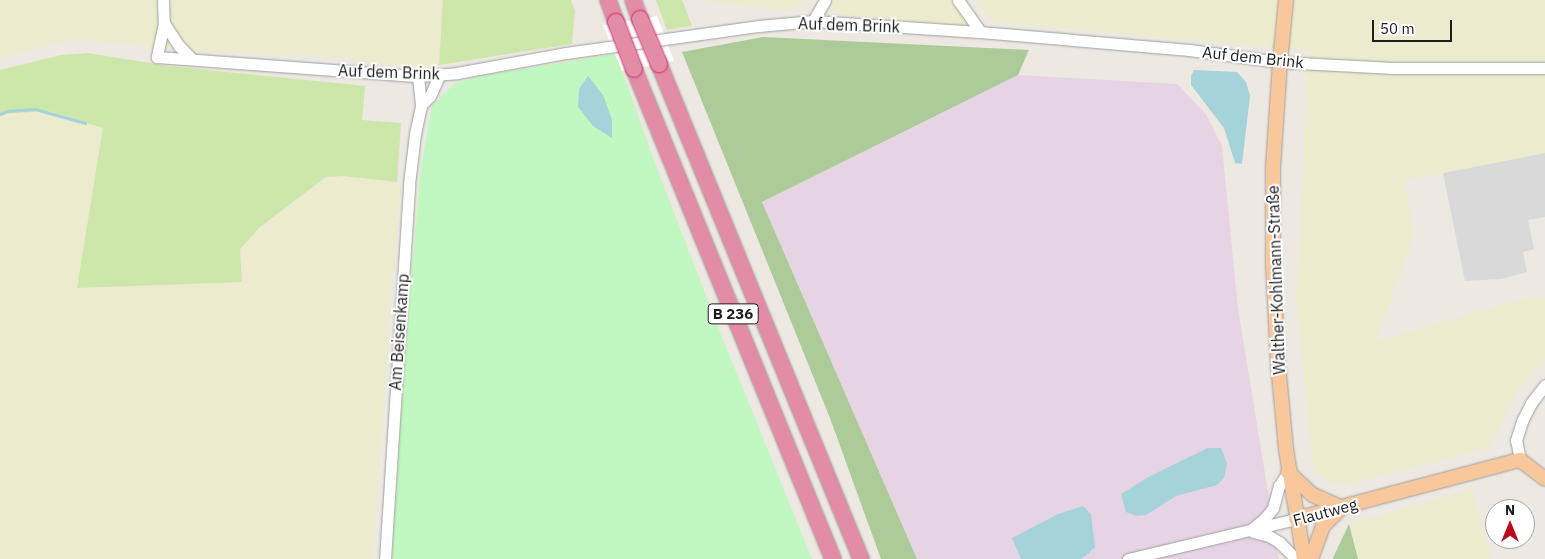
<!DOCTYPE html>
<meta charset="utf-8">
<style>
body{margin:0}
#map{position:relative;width:1545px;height:559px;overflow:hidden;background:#ede8e2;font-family:"IBM Plex Sans",sans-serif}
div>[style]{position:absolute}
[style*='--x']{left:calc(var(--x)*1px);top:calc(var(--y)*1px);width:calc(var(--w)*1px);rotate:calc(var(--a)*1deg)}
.residential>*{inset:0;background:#dad9d9}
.industrial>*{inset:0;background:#e6d4e5}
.farmland>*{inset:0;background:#ecebce}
.grass>*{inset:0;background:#cde6a9}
.forest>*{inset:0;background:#accb98}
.park>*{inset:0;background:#c1f7c0}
.water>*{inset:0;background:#a4d3da}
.pier>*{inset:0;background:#fff}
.stream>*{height:3px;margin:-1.5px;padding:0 1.5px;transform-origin:1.5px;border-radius:1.5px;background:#a4d3da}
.roads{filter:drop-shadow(0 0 1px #a0a0a0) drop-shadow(0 0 1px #a0a0a0)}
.minor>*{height:11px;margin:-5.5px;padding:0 5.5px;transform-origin:5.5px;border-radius:5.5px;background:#fff}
.major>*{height:14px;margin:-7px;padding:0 7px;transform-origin:7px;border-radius:7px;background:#f8c79c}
.highway>*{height:16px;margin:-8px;padding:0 8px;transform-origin:8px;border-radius:8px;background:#e38ca5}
.bridges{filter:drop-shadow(0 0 1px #d12a74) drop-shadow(0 0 1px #d12a74)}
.highway-bridge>*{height:16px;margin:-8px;padding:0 8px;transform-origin:8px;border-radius:8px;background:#e38ca5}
span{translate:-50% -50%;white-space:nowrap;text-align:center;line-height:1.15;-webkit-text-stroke:4px #fff;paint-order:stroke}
.shield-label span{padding:1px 4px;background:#fff;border:1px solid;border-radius:4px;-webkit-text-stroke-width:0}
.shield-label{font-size:15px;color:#1c1c1c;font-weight:700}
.street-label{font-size:16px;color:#1c1c1c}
.north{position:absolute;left:1485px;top:499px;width:50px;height:50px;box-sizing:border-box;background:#fff;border:1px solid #a4a4a4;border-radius:50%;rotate:0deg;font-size:14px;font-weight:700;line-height:20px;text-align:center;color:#1c1c1c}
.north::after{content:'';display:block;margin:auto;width:18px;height:22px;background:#c1071a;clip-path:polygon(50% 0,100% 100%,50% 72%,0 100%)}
.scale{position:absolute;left:1372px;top:20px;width:80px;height:22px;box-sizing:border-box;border:2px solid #1c1c1c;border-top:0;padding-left:6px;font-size:15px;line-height:18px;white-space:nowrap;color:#1c1c1c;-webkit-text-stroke:4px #fff;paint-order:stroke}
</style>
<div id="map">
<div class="residential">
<i style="clip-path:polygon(1545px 153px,1545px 217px,1528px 220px,1534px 249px,1523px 252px,1527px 272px,1501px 279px,1465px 281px,1443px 173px)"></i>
</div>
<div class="industrial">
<i style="clip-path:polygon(1018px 75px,1177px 84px,1206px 114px,1222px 146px,1238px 309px,1279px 559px,917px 559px,762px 202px)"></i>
</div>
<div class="farmland">
<i style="clip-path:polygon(0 0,443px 0,439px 65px,427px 68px,352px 61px,352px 58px,197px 51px,75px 39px,0 58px)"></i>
<i style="clip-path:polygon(696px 0,809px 0,790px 11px)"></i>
<i style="clip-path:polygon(834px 0,953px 0,968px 22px,965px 26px,961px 26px,835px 14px,831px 6px)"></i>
<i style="clip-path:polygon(976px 0,1545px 0,1545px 153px,1405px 180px,1414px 237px,1375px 342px,1503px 304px,1545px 296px,1545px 359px,1519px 388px,1490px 447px,1354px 483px,1331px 483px,1313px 470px,1296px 297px,1303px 178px,1307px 51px,992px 22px)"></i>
<i style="clip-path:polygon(49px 111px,103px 128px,77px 289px,242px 281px,241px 250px,260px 228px,327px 178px,345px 176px,401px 183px,393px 273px,372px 274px,391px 274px,388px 342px,373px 559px,0 559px,0 115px)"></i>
<i style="clip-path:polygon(1472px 489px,1491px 559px,1358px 559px,1349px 524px)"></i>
</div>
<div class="grass">
<i style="clip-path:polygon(443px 0,571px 0,575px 11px,572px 44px,439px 65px)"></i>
<i style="clip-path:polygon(656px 0,682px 0,692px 26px,667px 30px)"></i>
<i style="clip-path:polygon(88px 53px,168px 66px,365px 86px,362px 120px,401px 123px,397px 182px,344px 176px,326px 177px,260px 227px,240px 249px,242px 282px,77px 288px,103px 128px,49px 111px,0 114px,0 70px,61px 55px)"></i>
</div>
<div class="forest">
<i style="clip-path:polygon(763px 37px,1029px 50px,1018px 75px,762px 202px,917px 559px,881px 559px,830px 418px,682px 52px)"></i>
<i style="clip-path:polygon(1349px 524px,1358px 559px,1333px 559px,1333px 558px)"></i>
</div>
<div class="park">
<i style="clip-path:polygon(616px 54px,655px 163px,722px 337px,812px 559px,392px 559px,404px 363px,421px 167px,432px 106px,454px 84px,480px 76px)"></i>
</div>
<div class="water">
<i style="clip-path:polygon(1194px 70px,1237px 72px,1246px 82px,1250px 96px,1242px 164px,1235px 163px,1224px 128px,1191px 85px,1191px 76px)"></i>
<i style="clip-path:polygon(588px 76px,603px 95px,612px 120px,612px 138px,593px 126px,578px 107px,579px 89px)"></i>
<i style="clip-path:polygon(1208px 448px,1221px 448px,1224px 455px,1227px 464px,1224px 478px,1217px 485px,1176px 496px,1146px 515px,1136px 516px,1126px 512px,1121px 494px,1152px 475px)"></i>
<i style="clip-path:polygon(1083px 506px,1091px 514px,1095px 547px,1087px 555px,1080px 559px,1021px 559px,1012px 538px,1058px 514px)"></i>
</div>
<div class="pier">
<i style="clip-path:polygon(657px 16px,674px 61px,622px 71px,603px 25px)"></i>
</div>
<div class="stream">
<i style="--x:0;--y:114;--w:8;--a:-23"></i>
<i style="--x:7;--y:111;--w:28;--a:-4"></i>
<i style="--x:35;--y:109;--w:52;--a:15.6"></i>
</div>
<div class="roads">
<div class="minor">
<i style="--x:163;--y:0;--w:23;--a:88"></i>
<i style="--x:164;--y:23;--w:35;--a:102"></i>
<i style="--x:157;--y:57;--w:262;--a:4.2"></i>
<i style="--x:418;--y:76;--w:39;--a:-4"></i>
<i style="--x:457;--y:73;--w:111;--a:-10.4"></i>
<i style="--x:566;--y:53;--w:195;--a:-8"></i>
<i style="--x:759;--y:26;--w:54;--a:-5.3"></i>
<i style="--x:813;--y:21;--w:167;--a:3.8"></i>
<i style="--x:980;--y:32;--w:210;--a:4.9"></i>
<i style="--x:1189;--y:50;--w:92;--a:7.5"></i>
<i style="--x:1280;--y:62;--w:113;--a:3"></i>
<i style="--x:1393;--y:68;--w:152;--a:0"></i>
<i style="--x:958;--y:0;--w:39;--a:55"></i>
<i style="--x:813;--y:21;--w:24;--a:-60"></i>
<i style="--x:164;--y:23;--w:27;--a:57"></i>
<i style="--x:179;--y:46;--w:18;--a:45"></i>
<i style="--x:421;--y:105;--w:13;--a:-45"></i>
<i style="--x:430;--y:96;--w:22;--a:-66"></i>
<i style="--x:1520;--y:460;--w:20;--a:-101"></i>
<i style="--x:1516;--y:440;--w:20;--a:-72"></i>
<i style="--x:1522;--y:421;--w:20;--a:-63"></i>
<i style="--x:1531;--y:403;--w:23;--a:-52"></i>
<i style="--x:1252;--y:529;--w:17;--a:-40"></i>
<i style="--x:1265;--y:518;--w:13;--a:-51"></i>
<i style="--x:1273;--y:508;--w:23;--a:-75"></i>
<i style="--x:1279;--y:486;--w:17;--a:-57"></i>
<i style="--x:1253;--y:532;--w:16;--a:14"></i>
<i style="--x:1269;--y:536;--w:12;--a:31"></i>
<i style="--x:1279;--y:542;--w:24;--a:45"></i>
<i style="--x:385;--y:559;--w:376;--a:-86.3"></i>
<i style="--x:409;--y:184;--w:50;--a:-83.2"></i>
<i style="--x:415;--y:134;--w:30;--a:-78"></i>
<i style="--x:421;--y:105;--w:29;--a:-96"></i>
<i style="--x:1128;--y:559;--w:173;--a:-13.4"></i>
</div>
<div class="major">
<i style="--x:1286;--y:0;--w:62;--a:95.5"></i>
<i style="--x:1280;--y:62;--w:105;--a:93.8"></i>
<i style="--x:1273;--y:167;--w:97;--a:90"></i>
<i style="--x:1273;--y:264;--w:100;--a:87.1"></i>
<i style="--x:1278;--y:364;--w:85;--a:84.6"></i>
<i style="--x:1286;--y:449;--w:111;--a:80.7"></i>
<i style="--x:1288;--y:472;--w:34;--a:43"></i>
<i style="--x:1313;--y:495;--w:32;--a:24"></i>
<i style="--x:1296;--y:519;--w:232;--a:-14.8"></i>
<i style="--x:1520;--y:460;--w:31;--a:37"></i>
<i style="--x:1311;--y:559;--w:35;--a:-70"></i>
<i style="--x:1323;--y:526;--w:25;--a:-45"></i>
</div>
<div class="highway">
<i style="--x:608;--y:0;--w:23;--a:70"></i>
<i style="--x:633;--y:0;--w:20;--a:70"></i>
<i style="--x:659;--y:64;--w:535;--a:67.8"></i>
<i style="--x:634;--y:69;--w:529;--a:67.9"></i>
</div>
</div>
<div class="bridges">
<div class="highway-bridge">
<i style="--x:640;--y:19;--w:49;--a:67.1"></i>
<i style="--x:616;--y:22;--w:50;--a:69"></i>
</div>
</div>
<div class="shield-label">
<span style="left:733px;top:314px">B 236</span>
</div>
<div class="street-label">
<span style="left:849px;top:25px;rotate:2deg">Auf dem Brink</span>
<span style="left:1253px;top:57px;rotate:6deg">Auf dem Brink</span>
<span style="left:389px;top:72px;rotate:2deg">Auf dem Brink</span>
<span style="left:1276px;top:280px;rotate:-92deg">Walther-Kohlmann-Straße</span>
<span style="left:399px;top:332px;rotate:-86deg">Am Beisenkamp</span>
<span style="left:1325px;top:512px;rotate:-15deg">Flautweg</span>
</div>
<div class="north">N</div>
<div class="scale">50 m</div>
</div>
